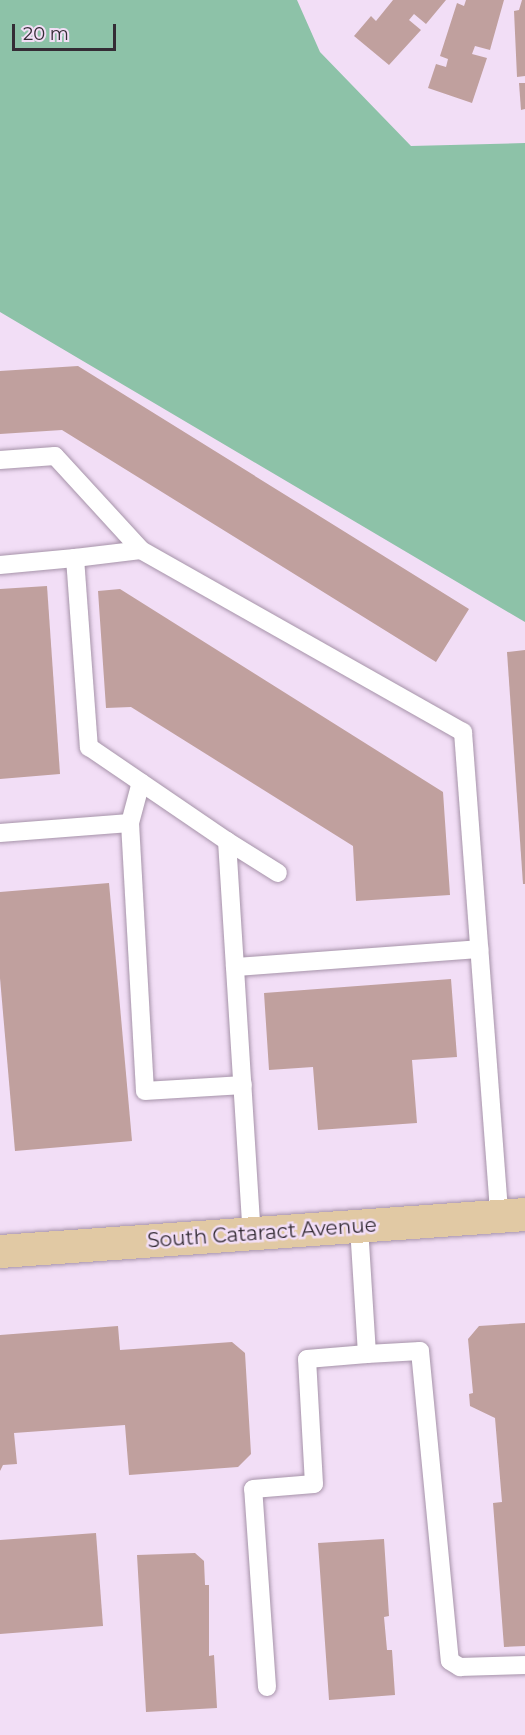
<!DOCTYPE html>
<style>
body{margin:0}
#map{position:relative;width:525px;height:1735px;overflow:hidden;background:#f2def6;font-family:Montserrat,sans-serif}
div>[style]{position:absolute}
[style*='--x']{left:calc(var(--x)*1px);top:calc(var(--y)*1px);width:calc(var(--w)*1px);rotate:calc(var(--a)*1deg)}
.green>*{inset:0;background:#8dc2a8}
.building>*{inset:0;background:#c0a09e}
.roads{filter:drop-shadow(0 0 2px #a693a9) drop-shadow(0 0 2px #a693a9)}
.lane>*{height:18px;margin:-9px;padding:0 9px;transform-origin:9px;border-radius:9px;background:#fff}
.primary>*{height:33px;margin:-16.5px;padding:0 16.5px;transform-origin:16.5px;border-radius:16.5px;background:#e1c9a4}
span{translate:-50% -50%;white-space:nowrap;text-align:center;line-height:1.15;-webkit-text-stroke:5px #f2def6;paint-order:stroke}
.street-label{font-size:20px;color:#342c35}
.scale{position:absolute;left:12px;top:24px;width:104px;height:27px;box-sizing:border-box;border:3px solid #342c35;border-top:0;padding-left:8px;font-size:18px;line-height:21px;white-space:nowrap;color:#342c35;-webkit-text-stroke:4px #f2def6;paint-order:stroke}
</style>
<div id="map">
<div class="green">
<i style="clip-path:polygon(0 0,297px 0,320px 52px,411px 146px,525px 143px,525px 622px,0 312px)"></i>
</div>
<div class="building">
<i style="clip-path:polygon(393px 0,446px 0,426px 24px,414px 14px,409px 20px,421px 30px,389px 65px,354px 36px,371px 16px,376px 21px)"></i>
<i style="clip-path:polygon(466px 0,504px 0,490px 50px,475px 46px,472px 54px,487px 58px,472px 103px,428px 88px,436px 64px,446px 67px,448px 59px,440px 56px,457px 3px,464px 6px)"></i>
<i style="clip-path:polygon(522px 0,525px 0,525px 76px,517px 77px,514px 11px,519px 10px)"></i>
<i style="clip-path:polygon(519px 83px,525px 83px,525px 109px,521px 110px)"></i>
<i style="clip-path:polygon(78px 366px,469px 609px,436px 662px,62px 430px,0 434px,0 371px)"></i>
<i style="clip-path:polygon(47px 586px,60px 774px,0 779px,0 589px)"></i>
<i style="clip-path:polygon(120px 589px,443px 792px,450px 895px,356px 901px,353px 846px,131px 707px,106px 708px,98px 591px)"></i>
<i style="clip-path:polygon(525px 650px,525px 884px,523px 884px,507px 652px)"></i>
<i style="clip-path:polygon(109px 883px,132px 1141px,15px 1151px,0 978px,0 892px)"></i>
<i style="clip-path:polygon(451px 979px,457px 1057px,412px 1060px,417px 1123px,318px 1130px,313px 1067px,269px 1070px,264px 993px)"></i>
<i style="clip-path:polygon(525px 1323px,525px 1646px,504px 1647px,493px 1503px,502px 1502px,495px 1418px,470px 1406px,469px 1394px,473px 1393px,468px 1339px,479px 1326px)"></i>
<i style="clip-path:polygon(118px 1326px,120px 1350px,232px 1342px,245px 1353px,251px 1454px,238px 1467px,129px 1475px,125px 1425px,14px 1433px,17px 1464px,3px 1465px,0 1471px,0 1335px)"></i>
<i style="clip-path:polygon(96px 1533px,103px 1626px,0 1634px,0 1540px)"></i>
<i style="clip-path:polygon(384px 1539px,389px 1616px,384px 1617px,387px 1650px,392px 1650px,395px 1695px,329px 1700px,318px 1543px)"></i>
<i style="clip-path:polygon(195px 1553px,204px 1561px,205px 1585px,209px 1585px,209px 1656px,214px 1655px,217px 1708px,146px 1712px,137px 1555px)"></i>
</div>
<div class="roads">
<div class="lane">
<i style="--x:0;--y:460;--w:55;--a:-4.2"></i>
<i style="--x:55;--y:456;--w:127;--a:47.5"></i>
<i style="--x:75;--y:558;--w:66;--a:-6.9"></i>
<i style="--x:141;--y:550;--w:370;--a:29.5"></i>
<i style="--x:463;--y:732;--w:485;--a:85.7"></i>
<i style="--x:0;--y:565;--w:75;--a:-5.3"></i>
<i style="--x:75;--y:558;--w:190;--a:85.8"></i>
<i style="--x:89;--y:747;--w:167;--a:34.3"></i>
<i style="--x:227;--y:841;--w:394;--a:86.4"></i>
<i style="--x:130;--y:823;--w:268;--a:86.8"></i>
<i style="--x:145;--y:1091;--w:98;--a:-3.5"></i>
<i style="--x:0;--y:833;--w:130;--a:-4.4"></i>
<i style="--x:130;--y:823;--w:42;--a:-75"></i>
<i style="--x:227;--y:841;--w:60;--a:32.1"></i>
<i style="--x:235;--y:967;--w:245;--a:-4.2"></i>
<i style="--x:367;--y:1354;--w:53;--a:-3.2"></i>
<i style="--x:420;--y:1351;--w:311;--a:84.5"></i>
<i style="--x:450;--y:1661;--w:12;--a:31"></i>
<i style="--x:460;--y:1667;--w:65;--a:-1.8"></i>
<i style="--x:267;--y:1687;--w:198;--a:-94"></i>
<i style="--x:253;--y:1489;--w:61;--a:-4.7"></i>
<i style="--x:314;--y:1484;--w:125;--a:-93.2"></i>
<i style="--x:307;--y:1359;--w:60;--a:-4.8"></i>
<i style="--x:367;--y:1354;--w:128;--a:-93.6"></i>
</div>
<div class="primary">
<i style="--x:0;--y:1251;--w:526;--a:-4.03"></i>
</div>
</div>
<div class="street-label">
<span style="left:262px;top:1233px;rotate:-4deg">South Cataract Avenue</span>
</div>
<div class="scale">20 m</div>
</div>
